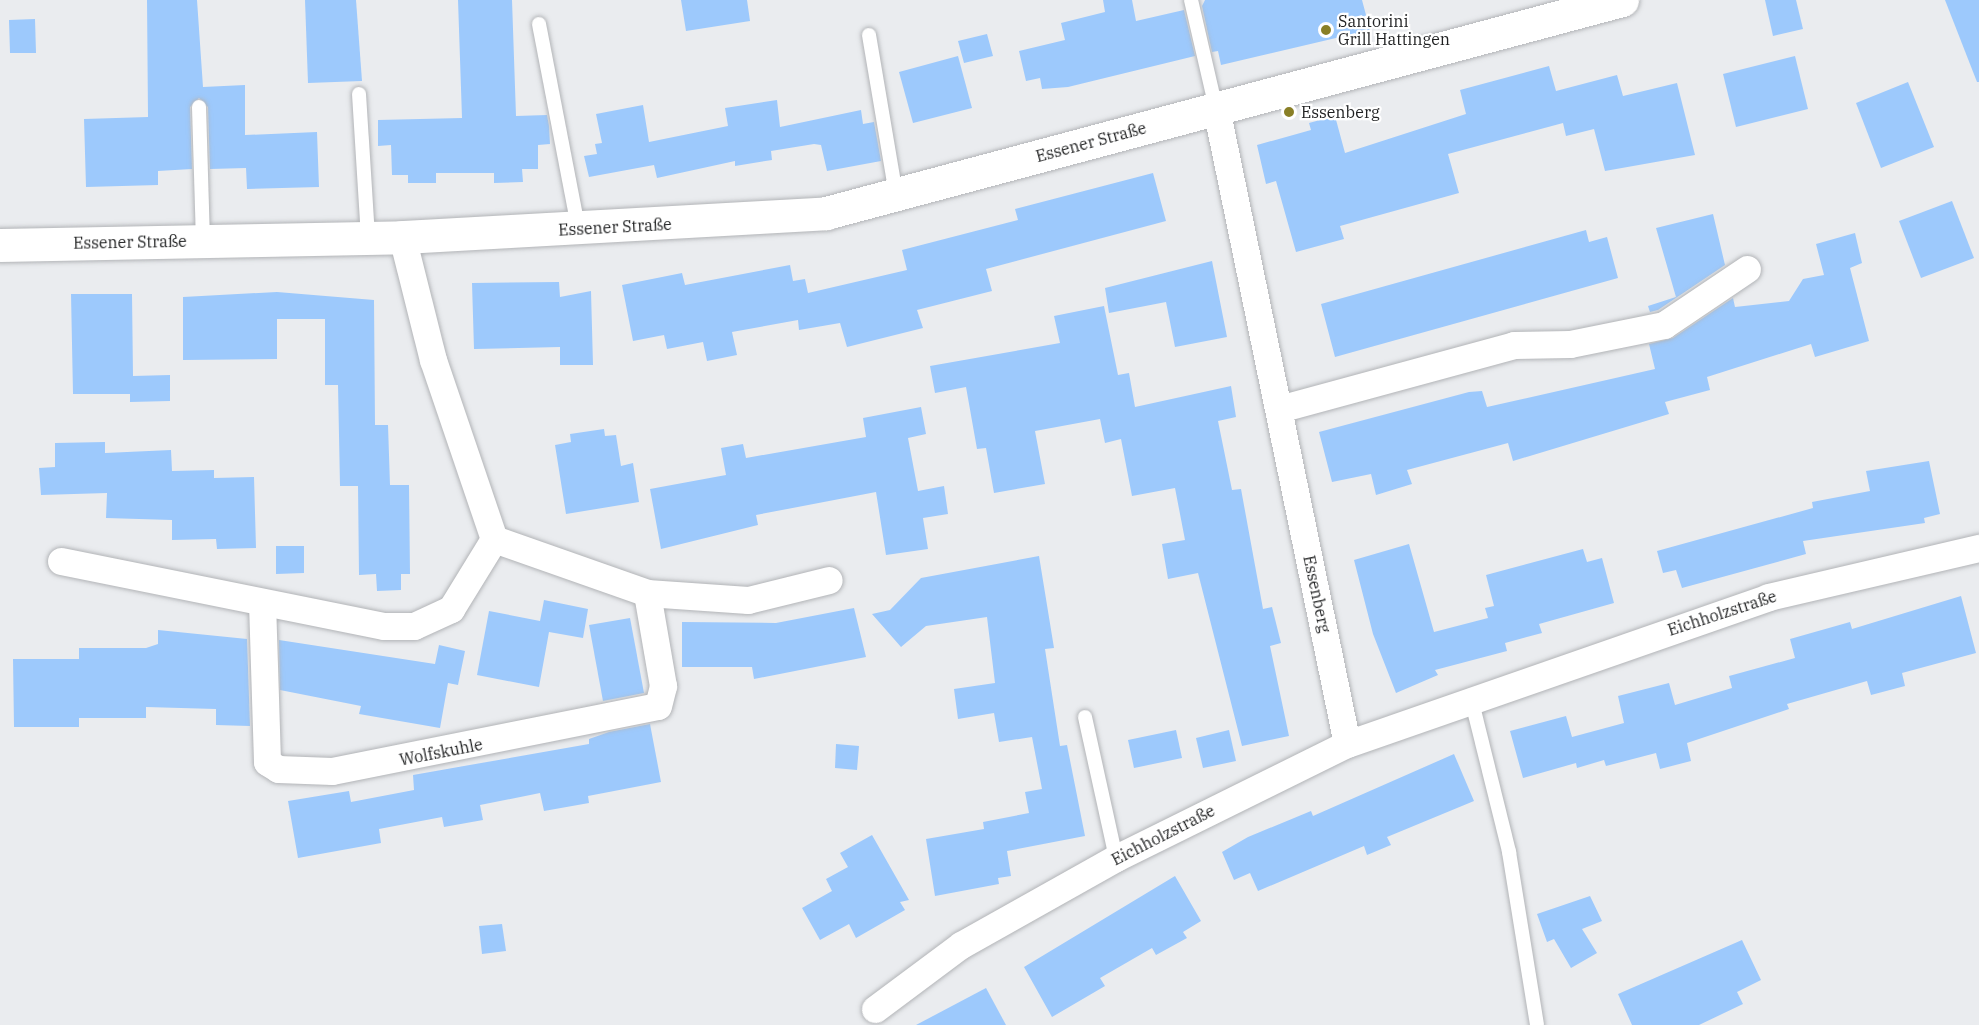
<!DOCTYPE html>
<meta charset="utf-8">
<style>
body{margin:0}
#map{position:relative;width:1979px;height:1025px;overflow:hidden;background:#eaecef;font-family:"IBM Plex Serif",serif}
div>[style]{position:absolute}
[style*='--x']{left:calc(var(--x)*1px);top:calc(var(--y)*1px);width:calc(var(--w)*1px);rotate:calc(var(--a)*1deg)}
.building>*{inset:0;background:#9dc9fc}
.roads{filter:drop-shadow(0 0 2px #b2b4b7) drop-shadow(0 0 2px #b2b4b7)}
.service>*{height:14px;margin:-7px;padding:0 7px;transform-origin:7px;border-radius:7px;background:#fff}
.minor>*{height:27px;margin:-13.5px;padding:0 13.5px;transform-origin:13.5px;border-radius:13.5px;background:#fff}
.tertiary>*{height:33px;margin:-16.5px;padding:0 16.5px;transform-origin:16.5px;border-radius:16.5px;background:#fff}
.dots>*{width:16px;height:16px;translate:-50% -50%;box-sizing:border-box;border:3px solid #fff;border-radius:50%}
span{translate:-50% -50%;white-space:nowrap;text-align:center;line-height:1.15;-webkit-text-stroke:4.5px #fff;paint-order:stroke}
.poi-label{font-size:16px;color:#1f2021}
.left{translate:0 -50%;text-align:left}
.street-label{font-size:16px;color:#1f2021}
</style>
<div id="map">
<div class="building">
<i style="clip-path:polygon(147px 0,197px 0,203px 87px,245px 85px,245px 135px,317px 132px,319px 187px,247px 189px,246px 168px,210px 169px,208px 107px,199px 98px,190px 107px,192px 169px,158px 171px,158px 185px,86px 187px,84px 119px,148px 117px)"></i>
<i style="clip-path:polygon(305px 0,356px 0,362px 81px,308px 83px)"></i>
<i style="clip-path:polygon(458px 0,512px 0,516px 116px,547px 115px,549px 126px,550px 144px,538px 145px,538px 169px,522px 169px,523px 182px,494px 183px,494px 173px,436px 173px,436px 183px,408px 183px,408px 175px,392px 175px,391px 145px,378px 146px,378px 120px,462px 118px)"></i>
<i style="clip-path:polygon(681px 0,747px 0,750px 21px,686px 31px)"></i>
<i style="clip-path:polygon(1103px 0,1132px 0,1136px 21px,1184px 10px,1195px 56px,1068px 87px,1042px 89px,1040px 78px,1026px 81px,1019px 51px,1065px 40px,1061px 23px,1105px 12px)"></i>
<i style="clip-path:polygon(1205px 0,1362px 0,1370px 30px,1221px 65px,1218px 51px,1212px 52px,1202px 6px)"></i>
<i style="clip-path:polygon(1765px 0,1796px 0,1803px 29px,1773px 36px)"></i>
<i style="clip-path:polygon(1945px 0,1979px 0,1979px 82px,1977px 82px)"></i>
<i style="clip-path:polygon(35px 19px,36px 53px,10px 53px,9px 20px)"></i>
<i style="clip-path:polygon(987px 34px,993px 56px,964px 63px,958px 41px)"></i>
<i style="clip-path:polygon(958px 56px,972px 108px,913px 123px,899px 72px)"></i>
<i style="clip-path:polygon(1795px 56px,1808px 109px,1736px 127px,1723px 74px)"></i>
<i style="clip-path:polygon(1549px 66px,1556px 91px,1617px 75px,1623px 96px,1677px 83px,1695px 155px,1605px 171px,1594px 129px,1566px 136px,1563px 123px,1448px 154px,1459px 193px,1340px 226px,1344px 239px,1296px 252px,1276px 181px,1266px 184px,1257px 145px,1311px 130px,1309px 123px,1335px 116px,1345px 153px,1466px 114px,1460px 90px)"></i>
<i style="clip-path:polygon(1908px 82px,1934px 147px,1881px 168px,1856px 103px)"></i>
<i style="clip-path:polygon(777px 100px,780px 127px,861px 110px,863px 124px,874px 122px,881px 161px,827px 171px,821px 145px,814px 144px,771px 151px,772px 160px,735px 166px,735px 161px,657px 178px,654px 165px,589px 177px,584px 156px,597px 154px,595px 144px,602px 143px,596px 114px,643px 105px,649px 142px,728px 126px,725px 108px)"></i>
<i style="clip-path:polygon(1153px 173px,1166px 221px,986px 269px,992px 291px,917px 310px,923px 328px,847px 347px,840px 323px,799px 330px,798px 320px,732px 332px,737px 355px,707px 361px,703px 342px,667px 349px,664px 335px,633px 341px,622px 285px,682px 273px,685px 285px,790px 265px,793px 281px,805px 279px,808px 293px,907px 270px,902px 250px,1018px 220px,1015px 209px)"></i>
<i style="clip-path:polygon(1952px 201px,1974px 258px,1921px 278px,1899px 221px)"></i>
<i style="clip-path:polygon(1713px 214px,1725px 265px,1658px 310px,1650px 312px,1648px 306px,1676px 297px,1656px 228px)"></i>
<i style="clip-path:polygon(1586px 230px,1589px 242px,1607px 237px,1618px 278px,1335px 357px,1321px 304px)"></i>
<i style="clip-path:polygon(1855px 233px,1862px 263px,1850px 268px,1869px 341px,1815px 357px,1811px 344px,1707px 377px,1710px 390px,1665px 402px,1669px 414px,1513px 461px,1508px 443px,1407px 470px,1412px 484px,1376px 495px,1371px 474px,1332px 482px,1319px 432px,1469px 392px,1482px 391px,1487px 407px,1655px 369px,1649px 344px,1673px 338px,1733px 298px,1735px 307px,1789px 301px,1803px 279px,1824px 275px,1816px 244px)"></i>
<i style="clip-path:polygon(1212px 261px,1227px 337px,1175px 347px,1166px 302px,1109px 313px,1105px 288px)"></i>
<i style="clip-path:polygon(559px 282px,560px 297px,591px 291px,593px 365px,560px 365px,560px 347px,474px 349px,472px 283px)"></i>
<i style="clip-path:polygon(277px 292px,374px 300px,375px 425px,388px 425px,390px 485px,409px 485px,410px 574px,401px 574px,401px 590px,377px 591px,376px 574px,359px 575px,358px 486px,340px 486px,338px 385px,325px 385px,325px 319px,277px 319px,277px 359px,183px 360px,183px 297px)"></i>
<i style="clip-path:polygon(71px 294px,132px 294px,133px 376px,170px 375px,170px 401px,130px 402px,130px 394px,73px 394px)"></i>
<i style="clip-path:polygon(1104px 306px,1118px 375px,1129px 373px,1135px 407px,1231px 386px,1236px 417px,1218px 421px,1232px 490px,1241px 489px,1263px 609px,1272px 607px,1281px 643px,1270px 646px,1289px 736px,1242px 746px,1198px 573px,1168px 579px,1162px 544px,1185px 540px,1175px 488px,1132px 496px,1121px 439px,1105px 443px,1100px 419px,1035px 431px,1045px 484px,994px 493px,986px 448px,977px 449px,966px 387px,935px 393px,930px 366px,1060px 343px,1054px 316px)"></i>
<i style="clip-path:polygon(921px 407px,926px 434px,908px 438px,918px 491px,944px 486px,948px 514px,923px 518px,928px 549px,886px 555px,876px 492px,756px 515px,758px 525px,661px 549px,650px 489px,726px 475px,721px 448px,743px 444px,746px 458px,866px 437px,863px 418px)"></i>
<i style="clip-path:polygon(604px 429px,605px 436px,616px 435px,621px 466px,633px 463px,639px 502px,566px 514px,555px 445px,571px 442px,570px 434px)"></i>
<i style="clip-path:polygon(105px 442px,105px 453px,171px 450px,172px 471px,214px 470px,214px 478px,254px 477px,256px 548px,217px 549px,216px 539px,172px 540px,172px 520px,106px 518px,107px 493px,41px 495px,39px 468px,55px 467px,55px 443px)"></i>
<i style="clip-path:polygon(1929px 461px,1940px 514px,1924px 518px,1925px 523px,1803px 541px,1806px 554px,1682px 588px,1676px 570px,1663px 573px,1657px 551px,1813px 508px,1812px 502px,1870px 491px,1866px 471px)"></i>
<i style="clip-path:polygon(1409px 544px,1434px 632px,1488px 618px,1485px 608px,1494px 606px,1486px 575px,1583px 549px,1587px 562px,1602px 558px,1614px 603px,1539px 624px,1542px 633px,1505px 643px,1507px 651px,1435px 670px,1438px 675px,1396px 693px,1373px 634px,1354px 560px)"></i>
<i style="clip-path:polygon(276px 546px,304px 546px,304px 573px,276px 574px)"></i>
<i style="clip-path:polygon(1039px 556px,1054px 648px,1045px 649px,1060px 746px,1067px 745px,1085px 836px,1007px 851px,1011px 876px,998px 878px,999px 884px,935px 896px,926px 839px,984px 829px,983px 822px,1029px 813px,1025px 792px,1042px 789px,1032px 737px,999px 742px,994px 713px,958px 719px,954px 689px,995px 683px,987px 617px,926px 626px,901px 647px,872px 614px,890px 610px,921px 578px)"></i>
<i style="clip-path:polygon(1961px 596px,1976px 653px,1902px 673px,1905px 686px,1871px 695px,1867px 681px,1787px 704px,1789px 709px,1687px 743px,1691px 761px,1660px 769px,1656px 753px,1606px 766px,1604px 760px,1577px 768px,1576px 763px,1523px 778px,1510px 731px,1566px 716px,1572px 737px,1624px 723px,1618px 696px,1669px 683px,1675px 705px,1732px 688px,1729px 676px,1795px 658px,1790px 639px,1850px 622px,1852px 629px)"></i>
<i style="clip-path:polygon(544px 600px,588px 609px,583px 638px,549px 632px,539px 687px,477px 675px,489px 611px,540px 621px)"></i>
<i style="clip-path:polygon(854px 608px,866px 657px,754px 679px,752px 667px,682px 667px,682px 622px,776px 623px)"></i>
<i style="clip-path:polygon(630px 618px,644px 693px,603px 701px,589px 625px)"></i>
<i style="clip-path:polygon(158px 630px,247px 639px,250px 726px,216px 725px,216px 709px,146px 707px,146px 718px,79px 718px,79px 727px,14px 727px,13px 659px,79px 659px,79px 648px,146px 648px,158px 644px)"></i>
<i style="clip-path:polygon(279px 640px,435px 664px,439px 645px,465px 651px,458px 685px,448px 683px,440px 728px,359px 714px,361px 706px,280px 690px)"></i>
<i style="clip-path:polygon(650px 724px,661px 782px,588px 796px,589px 803px,544px 811px,540px 793px,480px 805px,483px 820px,444px 827px,442px 817px,379px 829px,381px 843px,298px 858px,288px 801px,349px 791px,351px 802px,414px 790px,413px 775px,589px 744px,589px 739px,609px 732px)"></i>
<i style="clip-path:polygon(1176px 730px,1182px 758px,1134px 768px,1128px 740px)"></i>
<i style="clip-path:polygon(1229px 730px,1236px 761px,1203px 768px,1196px 738px)"></i>
<i style="clip-path:polygon(836px 744px,859px 746px,857px 770px,835px 768px)"></i>
<i style="clip-path:polygon(1454px 754px,1474px 801px,1387px 837px,1391px 845px,1367px 855px,1364px 846px,1258px 891px,1250px 873px,1234px 880px,1222px 852px,1248px 837px,1311px 811px,1313px 816px)"></i>
<i style="clip-path:polygon(872px 835px,909px 900px,900px 902px,905px 910px,856px 938px,849px 924px,820px 940px,802px 908px,832px 891px,826px 879px,848px 867px,840px 853px)"></i>
<i style="clip-path:polygon(1175px 876px,1201px 921px,1183px 932px,1187px 938px,1156px 955px,1152px 948px,1100px 978px,1105px 986px,1052px 1017px,1024px 967px)"></i>
<i style="clip-path:polygon(1590px 896px,1602px 921px,1582px 929px,1597px 953px,1571px 968px,1554px 939px,1547px 942px,1537px 914px)"></i>
<i style="clip-path:polygon(502px 924px,506px 951px,482px 954px,479px 926px)"></i>
<i style="clip-path:polygon(1742px 940px,1761px 980px,1737px 992px,1743px 1004px,1699px 1025px,1632px 1025px,1618px 994px)"></i>
<i style="clip-path:polygon(986px 988px,1006px 1025px,916px 1025px)"></i>
</div>
<div class="roads">
<div class="service">
<i style="--x:1191;--y:0;--w:111;--a:77"></i>
<i style="--x:539;--y:24;--w:207;--a:79.1"></i>
<i style="--x:869;--y:35;--w:161;--a:80.4"></i>
<i style="--x:359;--y:94;--w:143;--a:86.4"></i>
<i style="--x:199;--y:107;--w:134;--a:88.3"></i>
<i style="--x:1471;--y:698;--w:159;--a:76.1"></i>
<i style="--x:1509;--y:852;--w:175;--a:80.8"></i>
<i style="--x:1085;--y:717;--w:144;--a:77.6"></i>
</div>
<div class="minor">
<i style="--x:1216;--y:108;--w:649;--a:78.36"></i>
<i style="--x:1279;--y:409;--w:244;--a:-15.2"></i>
<i style="--x:1514;--y:345;--w:56;--a:-1"></i>
<i style="--x:1570;--y:344;--w:96;--a:-11.4"></i>
<i style="--x:1664;--y:325;--w:100;--a:-34"></i>
<i style="--x:494;--y:539;--w:162;--a:19.4"></i>
<i style="--x:647;--y:593;--w:101;--a:4"></i>
<i style="--x:748;--y:600;--w:83;--a:-13.9"></i>
<i style="--x:61;--y:561;--w:329;--a:11.4"></i>
<i style="--x:384;--y:626;--w:30;--a:0"></i>
<i style="--x:414;--y:626;--w:41;--a:-24.7"></i>
<i style="--x:451;--y:609;--w:82;--a:-58.4"></i>
<i style="--x:494;--y:539;--w:189;--a:-108.8"></i>
<i style="--x:433;--y:360;--w:127;--a:-104.1"></i>
<i style="--x:262;--y:602;--w:160;--a:88.2"></i>
<i style="--x:267;--y:762;--w:13;--a:32"></i>
<i style="--x:278;--y:769;--w:54;--a:2.1"></i>
<i style="--x:332;--y:771;--w:332;--a:-11.3"></i>
<i style="--x:658;--y:706;--w:21;--a:-76"></i>
<i style="--x:663;--y:686;--w:94;--a:-99.8"></i>
<i style="--x:875;--y:1009;--w:107;--a:-36.7"></i>
<i style="--x:961;--y:945;--w:178;--a:-29.3"></i>
<i style="--x:1116;--y:858;--w:258;--a:-26.3"></i>
<i style="--x:1347;--y:744;--w:446;--a:-19.2"></i>
<i style="--x:1768;--y:597;--w:217;--a:-13.1"></i>
</div>
<div class="tertiary">
<i style="--x:0;--y:245;--w:402;--a:-1.1"></i>
<i style="--x:402;--y:237;--w:425;--a:-3.2"></i>
<i style="--x:826;--y:213;--w:824;--a:-14.98"></i>
</div>
</div>
<div class="dots">
<i style="left:1326px;top:30px;background:#897f26"></i>
<i style="left:1289px;top:112px;background:#897f26"></i>
</div>
<div class="poi-label">
<span class="left" style="left:1338px;top:30px">Santorini<br>Grill Hattingen</span>
<span class="left" style="left:1301px;top:112px">Essenberg</span>
</div>
<div class="street-label">
<span style="left:1091px;top:142px;rotate:-15deg">Essener Straße</span>
<span style="left:615px;top:227px;rotate:-3deg">Essener Straße</span>
<span style="left:130px;top:242px;rotate:-1deg">Essener Straße</span>
<span style="left:1317px;top:594px;rotate:78deg">Essenberg</span>
<span style="left:1722px;top:613px;rotate:-18deg">Eichholzstraße</span>
<span style="left:441px;top:752px;rotate:-11deg">Wolfskuhle</span>
<span style="left:1163px;top:835px;rotate:-27deg">Eichholzstraße</span>
</div>
</div>
